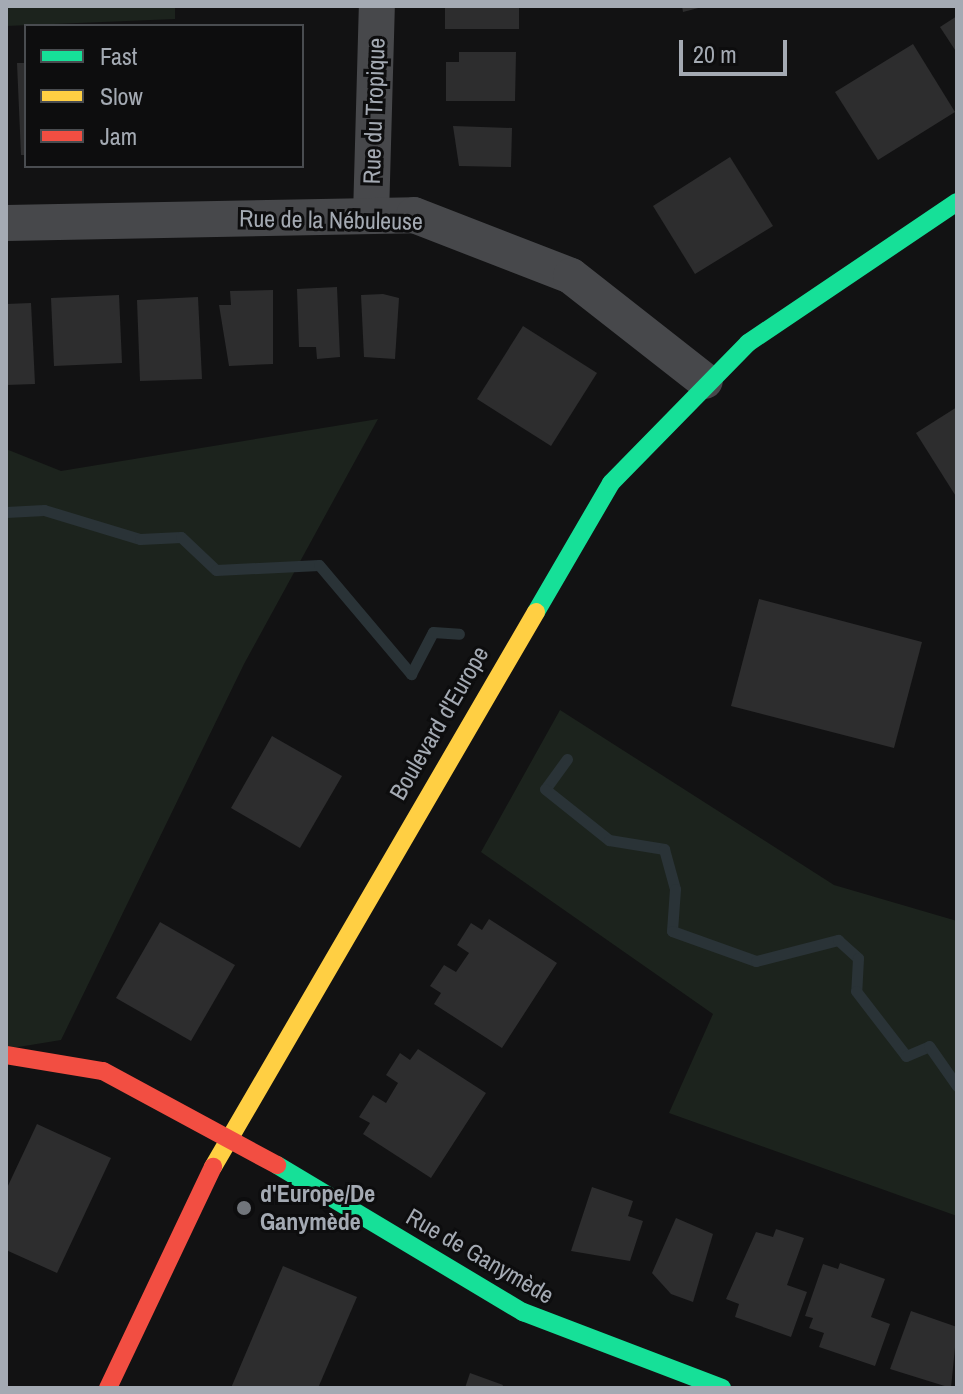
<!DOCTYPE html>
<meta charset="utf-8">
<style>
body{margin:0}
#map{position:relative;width:963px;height:1394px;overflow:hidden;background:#121213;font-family:"Archivo Narrow",sans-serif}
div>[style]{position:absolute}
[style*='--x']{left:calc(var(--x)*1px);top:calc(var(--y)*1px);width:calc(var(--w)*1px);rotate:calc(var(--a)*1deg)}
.green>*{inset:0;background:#1c231d}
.stream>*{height:11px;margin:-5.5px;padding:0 5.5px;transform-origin:5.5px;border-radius:5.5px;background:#2a3337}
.building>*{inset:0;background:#2d2d2e}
.street>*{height:36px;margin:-18px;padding:0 18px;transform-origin:18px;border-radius:18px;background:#47484b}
.fast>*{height:18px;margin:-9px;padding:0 9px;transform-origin:9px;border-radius:9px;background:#16e098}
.slow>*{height:18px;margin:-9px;padding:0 9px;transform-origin:9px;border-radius:9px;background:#ffcf43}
.jam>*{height:18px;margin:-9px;padding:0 9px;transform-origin:9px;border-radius:9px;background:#f24e42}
.dots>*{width:22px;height:22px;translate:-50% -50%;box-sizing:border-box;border:4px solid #0d0d0e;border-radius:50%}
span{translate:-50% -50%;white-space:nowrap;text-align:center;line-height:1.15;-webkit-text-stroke:6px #0d0d0e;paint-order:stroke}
.street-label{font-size:24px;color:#a4aab3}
.poi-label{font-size:24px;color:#a4aab3;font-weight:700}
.left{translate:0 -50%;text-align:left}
.frame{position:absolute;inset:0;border:8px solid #a4aab3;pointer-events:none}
.legend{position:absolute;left:24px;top:24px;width:280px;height:144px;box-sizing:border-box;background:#0d0d0e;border:2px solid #494c50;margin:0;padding:10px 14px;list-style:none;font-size:24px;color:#a4aab3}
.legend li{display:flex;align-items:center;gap:16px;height:40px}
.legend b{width:40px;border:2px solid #494c50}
.scale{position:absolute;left:679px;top:40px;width:108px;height:36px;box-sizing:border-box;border:4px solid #a4aab3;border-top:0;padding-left:10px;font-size:24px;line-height:28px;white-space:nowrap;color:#a4aab3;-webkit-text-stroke:6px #0d0d0e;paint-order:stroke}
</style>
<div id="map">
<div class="green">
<i style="clip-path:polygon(6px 6px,175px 6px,175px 19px,6px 26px)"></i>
<i style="clip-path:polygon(378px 419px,244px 664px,61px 1040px,6px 1049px,6px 449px,61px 471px)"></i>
<i style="clip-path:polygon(560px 710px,834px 885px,957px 921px,957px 1216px,669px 1113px,713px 1014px,481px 852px)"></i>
</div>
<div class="stream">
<i style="--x:6;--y:512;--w:38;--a:-3"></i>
<i style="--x:44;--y:510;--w:100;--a:16.8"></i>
<i style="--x:140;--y:539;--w:41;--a:-2.8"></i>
<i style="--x:181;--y:537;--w:48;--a:43.3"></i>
<i style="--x:216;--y:570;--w:103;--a:-2.8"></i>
<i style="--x:319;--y:565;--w:143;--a:49.8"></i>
<i style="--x:411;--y:674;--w:47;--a:-62.4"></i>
<i style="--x:433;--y:632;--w:26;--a:4"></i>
<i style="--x:567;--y:759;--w:37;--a:126"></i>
<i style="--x:545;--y:789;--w:82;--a:38.6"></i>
<i style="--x:609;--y:840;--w:56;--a:9.3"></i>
<i style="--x:664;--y:849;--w:41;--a:74.6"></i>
<i style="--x:675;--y:889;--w:42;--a:94.1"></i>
<i style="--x:672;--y:931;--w:89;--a:19.7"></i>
<i style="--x:756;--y:961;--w:85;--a:-14.4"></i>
<i style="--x:838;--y:940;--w:27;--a:42"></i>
<i style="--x:858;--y:958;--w:33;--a:93"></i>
<i style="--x:856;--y:991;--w:82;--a:52.4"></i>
<i style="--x:906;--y:1056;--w:25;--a:-23"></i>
<i style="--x:929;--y:1046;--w:49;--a:55"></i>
</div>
<div class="building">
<i style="clip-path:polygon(445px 6px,519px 6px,519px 29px,445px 29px)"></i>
<i style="clip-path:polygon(682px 6px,702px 6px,702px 7px,683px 12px)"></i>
<i style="clip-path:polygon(957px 16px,957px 53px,940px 27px)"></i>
<i style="clip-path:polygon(913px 44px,955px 112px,878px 160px,835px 92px)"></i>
<i style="clip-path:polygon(459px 52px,516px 52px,515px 101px,446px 101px,446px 62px,459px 62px)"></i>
<i style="clip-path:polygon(17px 63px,26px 63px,26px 155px,21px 155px)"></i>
<i style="clip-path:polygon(453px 126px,512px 128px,511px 167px,459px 166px)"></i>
<i style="clip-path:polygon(730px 157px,773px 226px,695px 274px,653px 206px)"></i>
<i style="clip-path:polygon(337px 287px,340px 357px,317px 359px,316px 347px,299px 347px,297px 289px)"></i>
<i style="clip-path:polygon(273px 290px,273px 364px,229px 366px,219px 305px,231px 305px,230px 291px)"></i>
<i style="clip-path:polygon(383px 294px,399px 298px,395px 359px,364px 357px,361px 295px)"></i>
<i style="clip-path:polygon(119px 295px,122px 363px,54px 366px,51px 298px)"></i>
<i style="clip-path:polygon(198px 297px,202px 379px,140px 381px,137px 300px)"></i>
<i style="clip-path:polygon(31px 303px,35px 384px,6px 385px,6px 304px)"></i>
<i style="clip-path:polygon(523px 326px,597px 373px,551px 446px,477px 399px)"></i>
<i style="clip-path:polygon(957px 407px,957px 498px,916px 433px)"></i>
<i style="clip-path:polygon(759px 599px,922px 642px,894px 748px,731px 706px)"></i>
<i style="clip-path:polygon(272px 736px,342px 776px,300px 848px,231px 808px)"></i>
<i style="clip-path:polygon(489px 919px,557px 963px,502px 1048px,434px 1004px,441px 993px,430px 986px,444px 965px,456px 972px,469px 953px,457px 945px,471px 923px,482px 930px)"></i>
<i style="clip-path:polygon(160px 922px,235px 965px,191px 1041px,116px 998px)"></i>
<i style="clip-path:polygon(418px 1049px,486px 1093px,431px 1178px,363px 1134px,370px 1123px,359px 1117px,373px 1095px,386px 1103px,398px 1083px,386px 1075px,400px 1053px,410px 1060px)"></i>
<i style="clip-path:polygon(37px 1124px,111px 1158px,57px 1273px,6px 1250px,6px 1190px)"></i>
<i style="clip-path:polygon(592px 1187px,633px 1201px,628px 1216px,643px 1221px,630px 1261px,571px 1251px)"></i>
<i style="clip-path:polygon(676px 1218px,713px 1234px,693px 1302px,671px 1294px,652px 1273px)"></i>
<i style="clip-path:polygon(776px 1229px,804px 1238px,787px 1285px,807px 1292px,791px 1337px,735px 1317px,739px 1304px,726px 1299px,756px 1232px,773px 1237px)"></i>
<i style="clip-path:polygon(840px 1263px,885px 1279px,871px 1317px,890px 1324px,875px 1366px,819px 1347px,824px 1333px,809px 1328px,813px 1318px,805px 1316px,823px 1264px,838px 1269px)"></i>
<i style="clip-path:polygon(283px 1266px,357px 1297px,318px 1388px,231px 1388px)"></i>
<i style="clip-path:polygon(911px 1311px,957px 1327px,951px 1388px,890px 1369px)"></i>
<i style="clip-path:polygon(470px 1373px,503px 1385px,502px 1388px,465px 1388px)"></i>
</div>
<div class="street">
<i style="--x:371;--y:216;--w:210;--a:-88.4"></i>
<i style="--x:6;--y:223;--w:408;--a:-1.1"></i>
<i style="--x:414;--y:215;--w:168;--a:21.2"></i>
<i style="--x:571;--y:276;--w:170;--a:38.1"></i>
</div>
<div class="fast">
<i style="--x:536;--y:612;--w:149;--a:-59.8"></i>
<i style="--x:611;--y:483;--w:196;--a:-45.6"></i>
<i style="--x:748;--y:343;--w:252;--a:-34"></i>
<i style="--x:277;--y:1165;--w:287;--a:30.9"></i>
<i style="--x:523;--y:1312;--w:213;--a:20.9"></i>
</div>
<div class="slow">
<i style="--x:213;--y:1167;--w:642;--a:-59.8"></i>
</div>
<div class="jam">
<i style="--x:6;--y:1055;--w:98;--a:9.4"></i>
<i style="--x:103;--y:1071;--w:198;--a:28.4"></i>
<i style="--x:108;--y:1388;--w:245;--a:-64.6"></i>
</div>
<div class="dots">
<i style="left:244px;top:1208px;background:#71757b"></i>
</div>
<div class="street-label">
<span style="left:374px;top:111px;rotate:-88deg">Rue du Tropique</span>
<span style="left:331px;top:220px;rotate:1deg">Rue de la Nébuleuse</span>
<span style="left:439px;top:723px;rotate:-60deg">Boulevard d'Europe</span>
<span style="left:480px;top:1256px;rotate:30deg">Rue de Ganymède</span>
</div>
<div class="poi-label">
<span class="left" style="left:260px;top:1208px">d'Europe/De<br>Ganymède</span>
</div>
<div class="frame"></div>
<ul class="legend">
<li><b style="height:10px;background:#16e098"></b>Fast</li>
<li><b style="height:10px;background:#ffcf43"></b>Slow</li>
<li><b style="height:10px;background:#f24e42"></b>Jam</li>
</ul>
<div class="scale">20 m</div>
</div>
